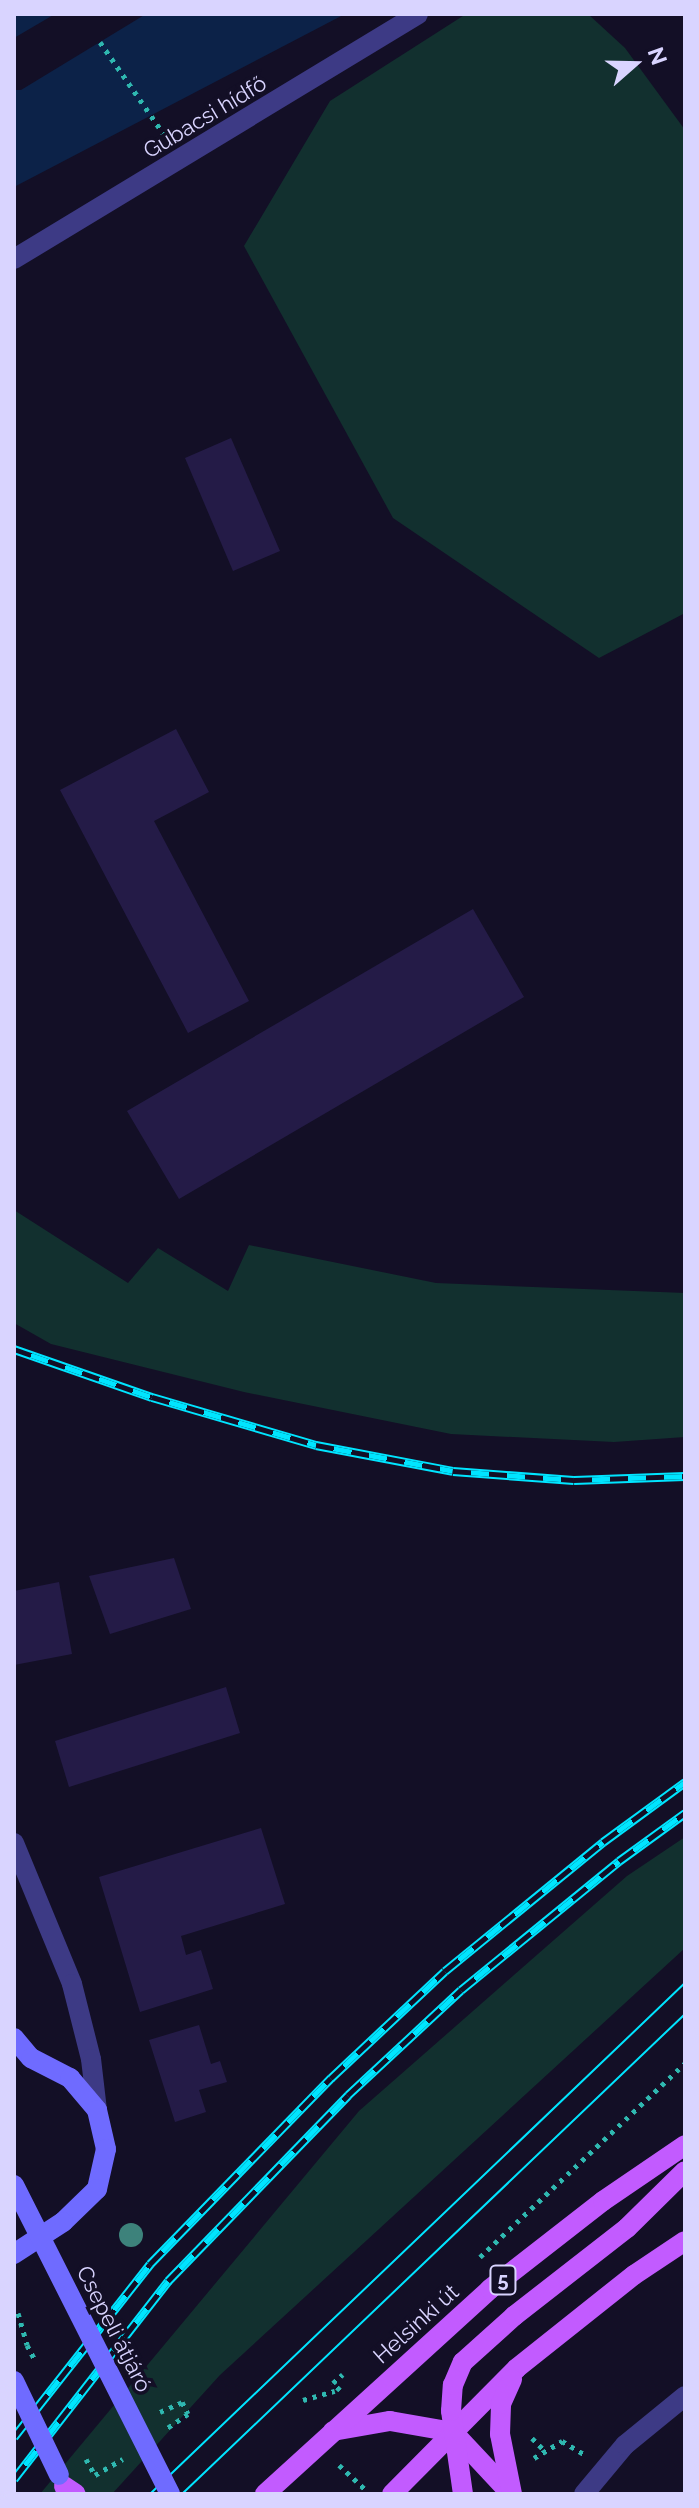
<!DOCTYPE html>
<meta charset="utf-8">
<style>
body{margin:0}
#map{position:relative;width:699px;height:2508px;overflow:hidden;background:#130f26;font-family:Raleway,sans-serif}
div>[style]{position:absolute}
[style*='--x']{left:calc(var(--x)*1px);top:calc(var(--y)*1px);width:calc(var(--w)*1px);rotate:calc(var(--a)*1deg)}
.green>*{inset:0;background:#12302f}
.water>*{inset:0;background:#0c2248}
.pier>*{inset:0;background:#130f26}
.building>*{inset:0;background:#241b47}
.path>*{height:5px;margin-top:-2.5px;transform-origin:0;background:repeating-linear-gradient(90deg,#2fb8b0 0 4px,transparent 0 10px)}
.service>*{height:20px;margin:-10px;padding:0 10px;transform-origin:10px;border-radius:10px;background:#3d3a85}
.secondary>*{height:20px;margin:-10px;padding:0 10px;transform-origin:10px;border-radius:10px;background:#6f6bff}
.primary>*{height:20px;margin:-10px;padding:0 10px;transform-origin:10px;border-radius:10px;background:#c25bff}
.tram>*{height:2px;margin:-1px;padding:0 1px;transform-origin:1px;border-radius:1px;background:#00e5ff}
.rail>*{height:9px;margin-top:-4.5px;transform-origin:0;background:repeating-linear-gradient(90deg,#130f26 0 18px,#00e5ff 0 36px);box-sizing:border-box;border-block:2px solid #00e5ff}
.path-bridge>*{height:5px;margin-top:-2.5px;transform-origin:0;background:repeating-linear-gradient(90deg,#2fb8b0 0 4px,transparent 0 10px)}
.secondary-bridge>*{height:20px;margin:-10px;padding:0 10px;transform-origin:10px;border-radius:10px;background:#6f6bff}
.trees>*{width:24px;height:24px;margin:-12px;border-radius:50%;background:#3d827b}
span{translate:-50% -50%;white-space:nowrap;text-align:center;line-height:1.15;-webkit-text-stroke:7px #130f26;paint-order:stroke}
.shield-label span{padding:2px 6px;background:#130f26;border:2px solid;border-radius:6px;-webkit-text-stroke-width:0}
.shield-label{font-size:20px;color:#d9d4ff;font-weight:700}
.street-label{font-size:22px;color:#d9d4ff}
.frame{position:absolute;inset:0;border:16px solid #d9d4ff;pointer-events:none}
.north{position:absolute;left:595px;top:24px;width:80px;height:80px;-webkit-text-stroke:6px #130f26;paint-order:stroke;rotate:70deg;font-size:22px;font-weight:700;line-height:32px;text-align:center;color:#d9d4ff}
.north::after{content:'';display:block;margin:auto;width:28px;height:36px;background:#d9d4ff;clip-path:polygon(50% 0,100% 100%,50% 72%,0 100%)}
</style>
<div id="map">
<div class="green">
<i style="clip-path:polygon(466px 14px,588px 14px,625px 48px,685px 130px,685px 613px,599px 658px,393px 518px,244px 246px,330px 101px)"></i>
<i style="clip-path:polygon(14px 1210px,128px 1283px,158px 1248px,228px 1291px,249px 1245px,436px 1283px,685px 1293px,685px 1437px,614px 1442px,451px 1434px,244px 1392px,51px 1344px,14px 1323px)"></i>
<i style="clip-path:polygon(685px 1837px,685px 1948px,220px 2375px,112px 2494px,40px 2494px,359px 2111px,627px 1876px)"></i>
</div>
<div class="water">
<i style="clip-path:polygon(14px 14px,345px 14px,14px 187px)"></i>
</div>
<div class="pier">
<i style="clip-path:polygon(55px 14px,146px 14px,21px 90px,14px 90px,14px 38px)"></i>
</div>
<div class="building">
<i style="clip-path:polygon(231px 438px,280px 551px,233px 571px,185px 458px)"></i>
<i style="clip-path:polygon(176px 729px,209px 792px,154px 821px,249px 1001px,188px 1033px,60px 790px)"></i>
<i style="clip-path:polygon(473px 909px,524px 997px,179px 1199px,127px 1111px)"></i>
<i style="clip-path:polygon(174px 1558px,191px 1609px,110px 1634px,89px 1576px)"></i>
<i style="clip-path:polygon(59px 1582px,72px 1654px,14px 1665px,14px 1591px)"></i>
<i style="clip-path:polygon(226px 1687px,240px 1733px,69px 1787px,55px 1741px)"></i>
<i style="clip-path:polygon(261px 1828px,285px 1904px,181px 1936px,186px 1955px,201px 1950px,213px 1989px,140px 2012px,99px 1877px)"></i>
<i style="clip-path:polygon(199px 2025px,211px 2064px,220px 2061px,227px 2082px,199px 2090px,206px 2112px,175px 2122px,149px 2040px)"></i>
</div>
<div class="path">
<i style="--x:100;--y:42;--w:114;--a:55.3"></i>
<i style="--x:480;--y:2257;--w:282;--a:-43.4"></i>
<i style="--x:18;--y:2313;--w:33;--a:74"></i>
<i style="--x:340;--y:2390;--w:10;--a:-135"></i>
<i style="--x:333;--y:2383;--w:13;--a:-42"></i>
<i style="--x:303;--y:2400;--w:33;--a:-16"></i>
<i style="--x:160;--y:2412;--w:24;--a:-24"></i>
<i style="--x:182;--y:2402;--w:13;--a:63"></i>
<i style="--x:188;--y:2414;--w:25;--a:146"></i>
<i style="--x:532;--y:2438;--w:18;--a:45"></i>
<i style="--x:534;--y:2458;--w:33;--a:-31"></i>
<i style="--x:562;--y:2441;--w:26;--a:31"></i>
<i style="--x:339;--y:2465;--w:38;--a:43"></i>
<i style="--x:95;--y:2475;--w:32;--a:-30"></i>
</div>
<div class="service">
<i style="--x:14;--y:259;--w:472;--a:-31.2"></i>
<i style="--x:14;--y:1843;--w:152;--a:67.6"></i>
<i style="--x:72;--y:1984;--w:77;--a:75.8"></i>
<i style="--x:91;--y:2059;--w:51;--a:83.3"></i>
<i style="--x:584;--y:2494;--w:64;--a:-50.1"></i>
<i style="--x:625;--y:2445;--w:77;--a:-39.2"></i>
</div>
<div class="secondary">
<i style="--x:14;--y:2038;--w:26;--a:50"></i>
<i style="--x:31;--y:2058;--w:44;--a:27.1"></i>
<i style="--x:70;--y:2078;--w:42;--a:49.8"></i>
<i style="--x:97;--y:2110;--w:40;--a:77"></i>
<i style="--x:106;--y:2149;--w:41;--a:102.7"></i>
<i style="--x:97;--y:2189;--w:47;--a:135.9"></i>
<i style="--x:63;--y:2222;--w:59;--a:146.9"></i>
</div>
<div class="primary">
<i style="--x:333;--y:2431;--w:58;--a:-10"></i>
<i style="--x:390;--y:2421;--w:64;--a:9.9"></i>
<i style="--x:453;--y:2432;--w:85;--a:46.9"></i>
<i style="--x:64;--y:2486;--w:14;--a:34"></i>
<i style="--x:265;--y:2494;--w:304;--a:-42.3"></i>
<i style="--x:490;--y:2289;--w:143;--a:-37.9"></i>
<i style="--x:603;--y:2201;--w:99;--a:-34.3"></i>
<i style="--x:392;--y:2494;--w:177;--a:-45.2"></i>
<i style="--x:517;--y:2368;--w:149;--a:-38.5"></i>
<i style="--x:634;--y:2275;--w:61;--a:-33.7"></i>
<i style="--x:463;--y:2494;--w:84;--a:-98.2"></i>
<i style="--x:451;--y:2411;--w:26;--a:-86"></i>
<i style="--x:453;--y:2385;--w:25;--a:-67"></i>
<i style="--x:463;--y:2362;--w:69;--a:-42"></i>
<i style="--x:514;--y:2316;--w:143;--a:-37.9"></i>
<i style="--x:627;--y:2228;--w:81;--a:-44.5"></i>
<i style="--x:512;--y:2494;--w:61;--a:-101.3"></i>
<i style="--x:500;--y:2434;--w:30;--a:-88"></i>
<i style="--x:501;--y:2404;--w:27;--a:-66"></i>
</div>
<div class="tram">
<i style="--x:150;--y:2494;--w:740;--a:-43.69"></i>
<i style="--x:182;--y:2494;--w:695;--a:-43.66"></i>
</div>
<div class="rail">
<i style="--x:14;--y:1349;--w:146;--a:19.2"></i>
<i style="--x:152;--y:1397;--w:171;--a:16.3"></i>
<i style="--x:316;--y:1445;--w:139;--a:10.7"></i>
<i style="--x:453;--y:1471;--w:121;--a:4.3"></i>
<i style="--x:574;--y:1480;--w:111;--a:-2.1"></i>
<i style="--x:14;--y:2437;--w:220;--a:-51.8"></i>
<i style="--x:150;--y:2264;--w:260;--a:-45.8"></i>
<i style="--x:331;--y:2078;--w:156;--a:-43.2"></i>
<i style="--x:445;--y:1971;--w:204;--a:-39.2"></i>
<i style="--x:603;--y:1842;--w:102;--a:-36.2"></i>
<i style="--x:14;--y:2479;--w:251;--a:-52.1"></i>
<i style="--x:168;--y:2281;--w:259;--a:-45.9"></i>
<i style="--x:348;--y:2095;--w:154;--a:-42.9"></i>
<i style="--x:461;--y:1990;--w:204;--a:-39.2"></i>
<i style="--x:619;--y:1861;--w:82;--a:-36"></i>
</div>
<div class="path-bridge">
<i style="--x:27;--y:2345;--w:19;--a:62"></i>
<i style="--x:86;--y:2459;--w:18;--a:61"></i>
</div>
<div class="secondary-bridge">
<i style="--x:14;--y:2185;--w:346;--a:63.2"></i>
<i style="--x:14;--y:2381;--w:104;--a:64.4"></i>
</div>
<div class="trees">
<i style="left:131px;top:2235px"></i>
</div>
<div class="shield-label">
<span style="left:503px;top:2280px">5</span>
</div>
<div class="street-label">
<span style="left:205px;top:117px;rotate:-31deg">Gubacsi hídfő</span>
<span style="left:416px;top:2324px;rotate:-42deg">Helsinki út</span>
<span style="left:114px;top:2329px;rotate:63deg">Csepeli átjáró</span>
</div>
<div class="frame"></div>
<div class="north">N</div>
</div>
